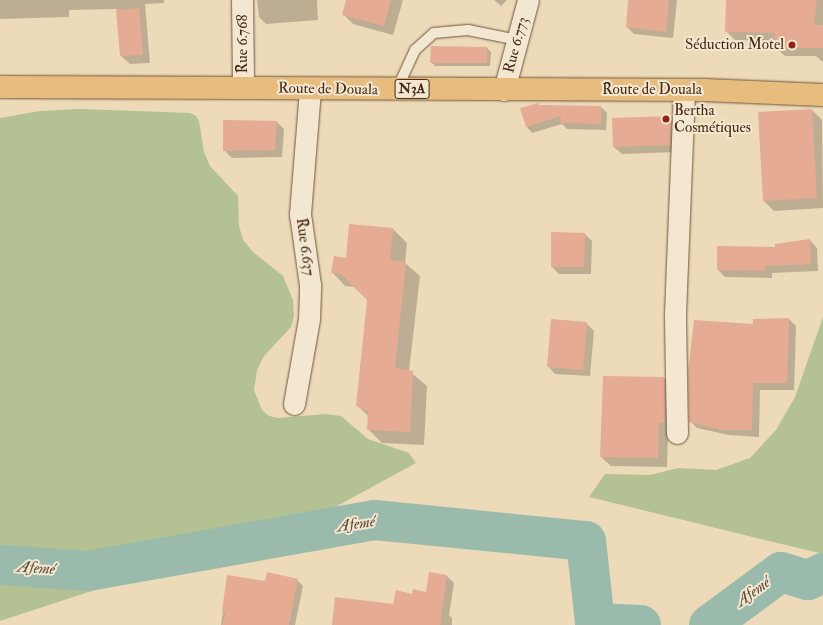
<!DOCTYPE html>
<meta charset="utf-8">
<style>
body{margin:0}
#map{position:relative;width:823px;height:625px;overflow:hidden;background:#eddab8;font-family:"IM FELL Double Pica",serif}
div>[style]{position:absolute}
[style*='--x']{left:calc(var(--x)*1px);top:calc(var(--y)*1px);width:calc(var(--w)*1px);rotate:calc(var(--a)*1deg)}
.green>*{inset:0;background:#b4c192}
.shadow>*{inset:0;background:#0003}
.river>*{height:40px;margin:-20px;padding:0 20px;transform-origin:20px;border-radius:20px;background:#9abbab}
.building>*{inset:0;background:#e5ab93}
.roads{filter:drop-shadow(0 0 1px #70553e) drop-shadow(0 0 1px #70553e)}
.service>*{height:10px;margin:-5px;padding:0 5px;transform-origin:5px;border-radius:5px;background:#f3e7d1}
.minor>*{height:21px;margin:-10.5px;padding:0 10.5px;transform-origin:10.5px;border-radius:10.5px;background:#f3e7d1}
.trunk>*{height:22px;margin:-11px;padding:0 11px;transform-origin:11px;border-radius:11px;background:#e6bd7c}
.dots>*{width:11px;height:11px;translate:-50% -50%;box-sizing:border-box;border:2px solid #f3e7d1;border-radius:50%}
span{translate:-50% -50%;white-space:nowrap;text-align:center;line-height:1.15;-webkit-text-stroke:4px #f3e7d1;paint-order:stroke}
.shield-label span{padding:1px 3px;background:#f3e7d1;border:1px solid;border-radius:3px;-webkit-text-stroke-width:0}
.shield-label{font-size:14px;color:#472915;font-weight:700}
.street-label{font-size:15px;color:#472915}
.poi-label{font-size:15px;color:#472915}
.right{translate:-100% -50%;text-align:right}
.left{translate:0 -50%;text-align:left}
.water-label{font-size:16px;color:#5c4e3a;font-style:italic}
</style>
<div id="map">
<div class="green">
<i style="clip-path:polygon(80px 109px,190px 113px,196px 116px,199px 121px,204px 152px,210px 166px,238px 196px,239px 226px,243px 240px,253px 252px,283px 276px,293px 300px,294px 316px,291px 327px,264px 356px,257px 370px,254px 390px,262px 410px,269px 416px,278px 418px,326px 414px,341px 416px,368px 439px,409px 453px,416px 463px,315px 518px,0 621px,0 118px,40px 111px)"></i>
<i style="clip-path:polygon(823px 317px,823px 554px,589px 497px,605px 474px,650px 475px,678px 468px,716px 470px,750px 458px,776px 430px,795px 397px)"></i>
</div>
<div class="shadow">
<i style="clip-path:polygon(0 0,164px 0,164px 3px,145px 4px,150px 63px,130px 64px,121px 56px,117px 9px,69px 10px,69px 17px,0 19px)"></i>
<i style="clip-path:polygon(257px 0,317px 0,318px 20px,266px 24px,259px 17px)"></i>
<i style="clip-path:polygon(347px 0,403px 0,393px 35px,353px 24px,344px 15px)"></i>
<i style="clip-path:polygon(494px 0,507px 0,501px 6px)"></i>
<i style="clip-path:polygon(629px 0,677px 0,673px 38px,634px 34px,627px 27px)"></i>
<i style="clip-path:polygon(727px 0,823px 0,823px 62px,816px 56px,785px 56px,776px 48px,776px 41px,735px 40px,726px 31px)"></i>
<i style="clip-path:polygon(432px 47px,487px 48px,491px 52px,490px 66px,435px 66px,431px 62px)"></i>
<i style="clip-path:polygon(538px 104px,540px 106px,601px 107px,607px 113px,606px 130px,567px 129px,562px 124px,532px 133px,526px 126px)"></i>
<i style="clip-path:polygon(812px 110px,822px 120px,823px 208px,774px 211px,764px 201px)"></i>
<i style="clip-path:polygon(671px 117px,678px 125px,677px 152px,622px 154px,614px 147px)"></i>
<i style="clip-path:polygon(277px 122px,284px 129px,282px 157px,232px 158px,224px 150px)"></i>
<i style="clip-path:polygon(393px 229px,407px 243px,405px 263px,420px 276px,409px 371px,427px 386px,424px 445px,382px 443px,368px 429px,369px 417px,358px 406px,368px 299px,356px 287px,345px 286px,332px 272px)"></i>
<i style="clip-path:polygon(585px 234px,592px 241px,591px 274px,559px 274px,552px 267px)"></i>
<i style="clip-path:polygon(810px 240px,817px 248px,818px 271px,772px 273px,772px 278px,725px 277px,718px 270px,776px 248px)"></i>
<i style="clip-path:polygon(789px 319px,796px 326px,794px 390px,760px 390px,759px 437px,729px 435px,697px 428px,690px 421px,754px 325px)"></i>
<i style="clip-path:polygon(586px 323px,594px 331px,590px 376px,555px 374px,548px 366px)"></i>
<i style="clip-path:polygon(664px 378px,673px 388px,668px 432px,667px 467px,611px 466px,601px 457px)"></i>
<i style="clip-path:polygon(228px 576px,266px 582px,296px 579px,303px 586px,295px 625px,221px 625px)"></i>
<i style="clip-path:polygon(447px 576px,454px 583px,449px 615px,452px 618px,452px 625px,333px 625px,394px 605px,413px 595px,427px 593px)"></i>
</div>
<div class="river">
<i style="--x:0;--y:565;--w:88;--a:3.9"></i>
<i style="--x:88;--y:571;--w:291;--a:-10.1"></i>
<i style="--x:375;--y:520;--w:212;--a:5.7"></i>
<i style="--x:586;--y:541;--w:82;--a:83.7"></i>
<i style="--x:595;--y:623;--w:46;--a:2.5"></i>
<i style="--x:709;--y:625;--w:89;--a:-36.4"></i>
<i style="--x:781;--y:572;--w:28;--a:17"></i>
<i style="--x:808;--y:580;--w:17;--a:-25"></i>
</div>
<div class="building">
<i style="clip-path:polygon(346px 0,391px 0,384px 26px,342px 15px)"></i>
<i style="clip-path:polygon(628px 0,669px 0,666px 32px,626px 27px)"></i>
<i style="clip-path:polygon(726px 0,817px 0,814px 25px,823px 25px,823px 48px,775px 48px,775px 33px,725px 32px)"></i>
<i style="clip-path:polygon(139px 8px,143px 55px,120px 56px,116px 10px)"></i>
<i style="clip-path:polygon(431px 46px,487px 47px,487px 63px,430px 63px)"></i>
<i style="clip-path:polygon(538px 103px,539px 105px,601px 106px,601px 124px,560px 123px,561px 116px,526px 127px,520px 108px)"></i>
<i style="clip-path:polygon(812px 109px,817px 198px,763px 201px,758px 112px)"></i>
<i style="clip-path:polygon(671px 116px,670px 145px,613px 147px,612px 118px)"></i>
<i style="clip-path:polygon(223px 120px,277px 121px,275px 150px,223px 151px)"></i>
<i style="clip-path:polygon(349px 224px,393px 228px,390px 260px,406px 262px,395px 368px,413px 371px,410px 432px,367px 430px,368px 411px,356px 406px,367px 300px,341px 274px,331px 273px,334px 256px,346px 258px)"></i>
<i style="clip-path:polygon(551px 232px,585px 233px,584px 267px,551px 267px)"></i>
<i style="clip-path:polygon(810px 239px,811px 264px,765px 266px,765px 271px,717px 270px,717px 246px,775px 247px,775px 244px)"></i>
<i style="clip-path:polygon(789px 318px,787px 383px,753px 383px,752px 430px,722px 430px,689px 422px,688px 372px,694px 320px,753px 324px,753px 319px)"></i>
<i style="clip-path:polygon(551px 319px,587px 322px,583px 370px,547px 367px)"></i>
<i style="clip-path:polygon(603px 376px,664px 377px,665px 423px,659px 423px,658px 458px,600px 457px)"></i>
<i style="clip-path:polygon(267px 572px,298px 579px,289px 625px,222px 625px,226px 612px,222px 611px,227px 575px,265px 581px)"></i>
<i style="clip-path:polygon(429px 572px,447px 575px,440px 625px,332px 625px,335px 597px,393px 604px,396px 590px,412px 594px,413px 589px,426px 592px)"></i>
</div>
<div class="roads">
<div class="service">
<i style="--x:397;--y:89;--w:43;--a:-65.2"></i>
<i style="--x:415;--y:50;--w:25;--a:-42"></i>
<i style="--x:434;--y:33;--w:34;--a:-5"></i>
<i style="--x:468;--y:30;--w:50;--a:11.5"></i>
</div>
<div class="minor">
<i style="--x:242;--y:0;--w:88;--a:89.3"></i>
<i style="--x:504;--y:90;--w:93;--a:-75.1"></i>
<i style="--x:294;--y:404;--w:86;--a:-80"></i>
<i style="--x:309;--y:319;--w:34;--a:-88"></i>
<i style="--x:310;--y:285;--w:72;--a:-98"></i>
<i style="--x:300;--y:214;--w:125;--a:-85.4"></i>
<i style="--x:677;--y:433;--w:119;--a:-91"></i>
<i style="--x:675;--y:314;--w:224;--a:-87.7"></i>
</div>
<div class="trunk">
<i style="--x:0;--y:87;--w:704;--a:0.24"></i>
<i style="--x:704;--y:90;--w:119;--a:2.4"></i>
</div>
</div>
<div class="dots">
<i style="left:792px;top:45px;background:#8f2418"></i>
<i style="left:666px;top:119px;background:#8f2418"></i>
</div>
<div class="shield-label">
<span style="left:412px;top:89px">N3A</span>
</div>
<div class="street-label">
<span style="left:243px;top:44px;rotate:-90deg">Rue 6.768</span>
<span style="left:516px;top:45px;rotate:-75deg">Rue 6.773</span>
<span style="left:328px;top:89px;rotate:1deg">Route de Douala</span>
<span style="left:652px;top:90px">Route de Douala</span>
<span style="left:305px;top:247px;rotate:82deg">Rue 6.637</span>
</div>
<div class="poi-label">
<span class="right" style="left:784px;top:45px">Séduction Motel</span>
<span class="left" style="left:674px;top:119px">Bertha<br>Cosmétiques</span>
</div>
<div class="water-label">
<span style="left:356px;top:524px;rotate:-8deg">Afemé</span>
<span style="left:36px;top:568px;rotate:4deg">Afemé</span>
<span style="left:753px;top:592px;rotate:-36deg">Afemé</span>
</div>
</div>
